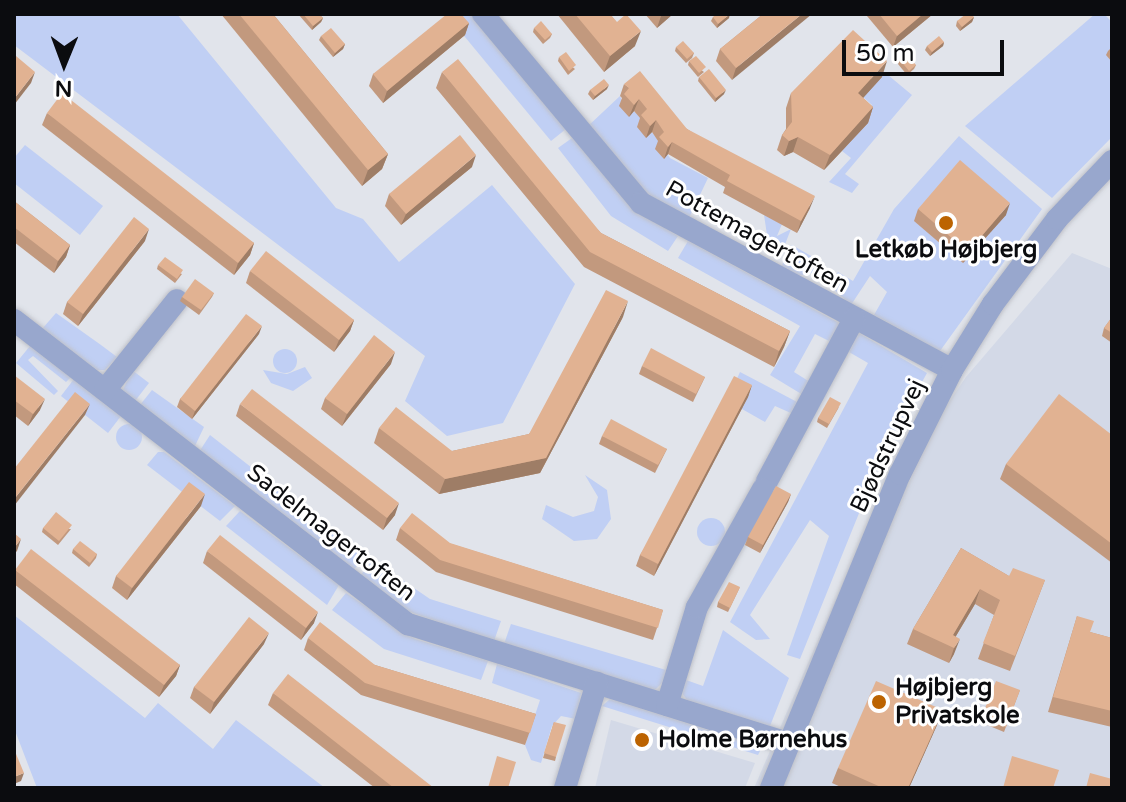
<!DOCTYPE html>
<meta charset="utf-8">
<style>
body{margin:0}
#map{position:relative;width:1126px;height:802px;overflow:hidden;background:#e1e4eb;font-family:"Varela Round",sans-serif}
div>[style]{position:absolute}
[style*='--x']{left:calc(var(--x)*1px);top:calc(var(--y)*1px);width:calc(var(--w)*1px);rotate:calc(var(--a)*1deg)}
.built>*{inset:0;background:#d3d9e7}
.green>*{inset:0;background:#c0cff4}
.round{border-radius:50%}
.roads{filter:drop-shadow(0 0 2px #bfc1c8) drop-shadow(0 0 2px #bfc1c8)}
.minor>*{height:22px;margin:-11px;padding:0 11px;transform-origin:11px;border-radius:11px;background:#98a7cd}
.wall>*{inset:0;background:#c2997e}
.shaded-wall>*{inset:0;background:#9e7d66}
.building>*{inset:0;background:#e1b292}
.dots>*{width:22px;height:22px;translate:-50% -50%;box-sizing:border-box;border:4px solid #fff;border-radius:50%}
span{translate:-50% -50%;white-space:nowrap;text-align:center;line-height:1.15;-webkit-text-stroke:6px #fff;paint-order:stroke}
.street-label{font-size:24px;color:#0b0c0f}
.poi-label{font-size:24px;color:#0b0c0f;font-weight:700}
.left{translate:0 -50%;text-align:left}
.frame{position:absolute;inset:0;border:16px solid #0b0c0f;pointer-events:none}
.north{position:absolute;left:24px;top:24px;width:80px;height:80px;-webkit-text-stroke:6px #fff;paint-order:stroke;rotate:181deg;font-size:22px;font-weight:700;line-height:32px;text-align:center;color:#0b0c0f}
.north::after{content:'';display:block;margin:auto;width:28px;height:36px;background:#0b0c0f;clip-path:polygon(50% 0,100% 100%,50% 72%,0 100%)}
.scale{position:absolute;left:842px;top:40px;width:162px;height:36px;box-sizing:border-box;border:4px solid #0b0c0f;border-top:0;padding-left:10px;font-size:24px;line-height:28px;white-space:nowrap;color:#0b0c0f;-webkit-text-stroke:6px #fff;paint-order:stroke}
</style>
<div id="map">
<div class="built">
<i style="clip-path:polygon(1072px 253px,1112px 269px,1112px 788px,754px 788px,873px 513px,966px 377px)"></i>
<i style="clip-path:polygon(611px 720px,755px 763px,745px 788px,595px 788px)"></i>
</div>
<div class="green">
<i style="clip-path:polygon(14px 14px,177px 14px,336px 208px,363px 219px,399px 262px,492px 185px,575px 284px,503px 423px,447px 436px,405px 401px,425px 356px,14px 45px)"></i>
<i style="clip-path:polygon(446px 14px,470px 14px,566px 129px,551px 141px)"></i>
<i style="clip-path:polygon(1095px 14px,1104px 14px,1112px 22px,1112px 137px,1052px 198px,965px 126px)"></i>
<i style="clip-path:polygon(882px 70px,912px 95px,845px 174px,859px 184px,852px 193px,829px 182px,851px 158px,842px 151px,872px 105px,863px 97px)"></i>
<i style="clip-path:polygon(620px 96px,629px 116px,634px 111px,643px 121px,646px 138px,652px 132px,670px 158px,708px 178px,689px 218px,647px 194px,587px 127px)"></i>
<i style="clip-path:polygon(959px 136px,1042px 209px,940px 351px,874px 315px,887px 292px,870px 276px,851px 305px,829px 285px,838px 272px,853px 281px,894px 209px)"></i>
<i style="clip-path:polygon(572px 138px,641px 214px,678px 236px,668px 251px,611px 216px,558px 148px)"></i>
<i style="clip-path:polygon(25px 145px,103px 206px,80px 235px,14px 183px,14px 158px)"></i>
<i style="clip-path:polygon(764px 215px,782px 224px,777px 236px,791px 229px,784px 247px,769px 248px)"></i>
<i style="clip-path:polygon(688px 241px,839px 323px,831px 342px,815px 334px,794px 372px,810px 382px,803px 395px,770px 375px,800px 326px,678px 258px)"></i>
<i style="clip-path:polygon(792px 245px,818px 260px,812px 273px,798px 276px,781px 267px)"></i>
<i style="clip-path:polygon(56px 313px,101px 345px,117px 357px,105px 370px,97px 370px,42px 329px)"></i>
<i style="clip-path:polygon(859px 333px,927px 373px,885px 449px,800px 659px,787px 655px,829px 536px,810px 520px,750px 615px,770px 639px,756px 640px,730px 622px,868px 363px,849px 352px)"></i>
<i style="clip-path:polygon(30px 346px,71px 377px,66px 382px,33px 356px,28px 360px,58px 391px,54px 395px,16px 363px)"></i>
<i class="round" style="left:273px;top:349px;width:24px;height:24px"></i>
<i style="clip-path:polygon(305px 367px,312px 378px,293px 391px,271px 383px,263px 370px,287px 374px)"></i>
<i style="clip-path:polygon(132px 370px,149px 383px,135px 401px,123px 390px)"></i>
<i style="clip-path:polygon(740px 372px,799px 403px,793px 414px,775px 406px,765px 422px,742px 409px,735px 383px)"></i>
<i style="clip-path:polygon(74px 379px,121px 416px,108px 433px,61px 396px)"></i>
<i style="clip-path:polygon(152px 390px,204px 427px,194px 448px,140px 405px)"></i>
<i class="round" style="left:116px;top:424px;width:26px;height:26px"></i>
<i style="clip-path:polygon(210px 435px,365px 556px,352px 572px,199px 452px)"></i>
<i style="clip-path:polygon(158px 452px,164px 452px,235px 506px,220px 521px,147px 465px)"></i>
<i style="clip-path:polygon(585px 475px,607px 490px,611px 519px,597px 539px,574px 541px,542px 519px,546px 505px,573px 517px,594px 511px,598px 497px)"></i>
<i style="clip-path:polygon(240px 511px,339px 585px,327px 605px,226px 526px)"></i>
<i class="round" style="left:697px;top:518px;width:28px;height:28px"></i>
<i style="clip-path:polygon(373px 560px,430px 599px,501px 621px,494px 641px,407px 611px,359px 577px)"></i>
<i style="clip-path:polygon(346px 593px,415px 639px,488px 661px,481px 680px,384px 649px,332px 610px)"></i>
<i style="clip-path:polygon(14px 615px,145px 718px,158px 703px,213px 749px,236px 720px,325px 788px,37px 788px,14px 728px)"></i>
<i style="clip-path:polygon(511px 624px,666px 670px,663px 682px,654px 691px,504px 644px)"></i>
<i style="clip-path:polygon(723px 630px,789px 678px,770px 726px,687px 700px,681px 692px,686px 680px,703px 686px)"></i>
<i style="clip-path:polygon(497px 664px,581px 693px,576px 719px,561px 716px,552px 726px,541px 763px,531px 760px,525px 745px,540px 700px,492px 683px)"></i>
<i style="clip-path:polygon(610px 699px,762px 747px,758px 755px,602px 706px)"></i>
</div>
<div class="roads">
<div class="minor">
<i style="--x:483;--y:14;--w:246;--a:50.1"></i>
<i style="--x:641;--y:203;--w:353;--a:28.2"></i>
<i style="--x:14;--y:320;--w:498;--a:37.7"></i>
<i style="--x:408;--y:624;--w:397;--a:17.4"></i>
<i style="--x:105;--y:390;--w:115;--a:-51.3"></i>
<i style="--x:767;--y:481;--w:184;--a:-61.8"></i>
<i style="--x:667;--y:705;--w:102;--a:-73"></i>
<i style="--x:697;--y:607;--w:135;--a:-60.8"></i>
<i style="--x:565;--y:788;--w:110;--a:-73.1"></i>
<i style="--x:771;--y:788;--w:339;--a:-67.7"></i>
<i style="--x:900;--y:474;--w:116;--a:-63.4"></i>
<i style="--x:952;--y:370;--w:78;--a:-58.2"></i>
<i style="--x:993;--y:304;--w:106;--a:-53"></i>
<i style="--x:1057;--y:219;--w:80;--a:-46.5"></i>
</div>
</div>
<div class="wall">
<i style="clip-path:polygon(221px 14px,273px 14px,388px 154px,382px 169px,362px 186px)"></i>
<i style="clip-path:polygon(298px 14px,319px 14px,323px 18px,321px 22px,312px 30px)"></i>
<i style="clip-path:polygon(557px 14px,610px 14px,635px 46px,604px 72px)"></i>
<i style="clip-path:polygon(645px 14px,673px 14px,657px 28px)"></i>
<i style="clip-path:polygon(763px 14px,732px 80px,716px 61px,720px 49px)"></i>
<i style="clip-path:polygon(867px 14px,933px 14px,893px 47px,867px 16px)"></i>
<i style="clip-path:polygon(713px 17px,729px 18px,717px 28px,711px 21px)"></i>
<i style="clip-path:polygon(974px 17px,972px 22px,960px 31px,956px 26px,957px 21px)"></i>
<i style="clip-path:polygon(469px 23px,465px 35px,383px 103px,369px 86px,373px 74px)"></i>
<i style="clip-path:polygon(534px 28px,552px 34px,550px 38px,543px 44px,533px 32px)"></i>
<i style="clip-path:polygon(321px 36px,345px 44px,343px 49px,333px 57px,319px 40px)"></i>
<i style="clip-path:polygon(944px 42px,943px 46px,930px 56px,925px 50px,927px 46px)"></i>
<i style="clip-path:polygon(676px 47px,694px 53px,692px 58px,686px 63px,675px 51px)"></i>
<i style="clip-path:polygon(1112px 47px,1112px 62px,1106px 55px,1108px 51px)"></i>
<i style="clip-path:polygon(559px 57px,575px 69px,568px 75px,558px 61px)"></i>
<i style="clip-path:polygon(900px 60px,916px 65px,914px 69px,907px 75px,898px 64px)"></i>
<i style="clip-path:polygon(689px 61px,704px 72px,698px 77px,688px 65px)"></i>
<i style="clip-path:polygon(442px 72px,601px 233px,790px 331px,784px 347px,774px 367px,584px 267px,436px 88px)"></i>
<i style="clip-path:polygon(699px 77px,724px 94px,715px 102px,698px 81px)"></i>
<i style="clip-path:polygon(882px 77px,863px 98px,873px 107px,868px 123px,824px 170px,793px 152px,784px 156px,777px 150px,782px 135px,786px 129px,786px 108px,791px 93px)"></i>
<i style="clip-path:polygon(624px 84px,687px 129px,810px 208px,797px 233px,723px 193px,725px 187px,668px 154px,664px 159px,655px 149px,658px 141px,652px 132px,646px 138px,637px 127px,640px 118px,634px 111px,629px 117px,619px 106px,622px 98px,620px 96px)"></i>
<i style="clip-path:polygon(607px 89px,593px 100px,588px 94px,590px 90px)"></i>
<i style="clip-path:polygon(47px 113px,254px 243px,250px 255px,234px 275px,42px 125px)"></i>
<i style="clip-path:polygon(472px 167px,401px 225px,385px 206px,389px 194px)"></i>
<i style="clip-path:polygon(14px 201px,70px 245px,66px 257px,54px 273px,14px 242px)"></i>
<i style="clip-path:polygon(918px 209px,1006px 215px,963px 263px,914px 221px)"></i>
<i style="clip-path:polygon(145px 241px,78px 326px,63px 314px,67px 302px)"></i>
<i style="clip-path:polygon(158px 265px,182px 274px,175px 283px,157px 269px)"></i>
<i style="clip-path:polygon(250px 271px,354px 320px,350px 331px,334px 352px,246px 283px)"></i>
<i style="clip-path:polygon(214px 293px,212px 297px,199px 315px,180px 301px,182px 297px)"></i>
<i style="clip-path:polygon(623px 317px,540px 473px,439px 494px,374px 443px,379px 428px,452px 451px,529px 434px)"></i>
<i style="clip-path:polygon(1112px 317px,1112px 343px,1102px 336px,1104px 328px)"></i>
<i style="clip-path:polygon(259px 334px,192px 419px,177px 407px,180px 399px)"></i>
<i style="clip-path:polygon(391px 364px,342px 426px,321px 409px,325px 398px)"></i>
<i style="clip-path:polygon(642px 366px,705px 377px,693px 402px,639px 374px)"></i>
<i style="clip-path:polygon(14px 375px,40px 410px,28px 426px,14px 415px)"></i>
<i style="clip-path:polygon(752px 385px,748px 397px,654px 576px,636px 566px,640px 555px)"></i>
<i style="clip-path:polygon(240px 404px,395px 515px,383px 530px,236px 416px)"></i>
<i style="clip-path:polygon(839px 407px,827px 428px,817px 422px,818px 418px)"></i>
<i style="clip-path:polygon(1112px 435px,1112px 563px,1000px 479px,1006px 464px)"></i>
<i style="clip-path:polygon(602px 436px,667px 449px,655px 473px,599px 444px)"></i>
<i style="clip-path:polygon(791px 494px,788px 502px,760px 553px,745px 545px,748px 537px)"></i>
<i style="clip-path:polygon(201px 506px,127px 600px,112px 588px,116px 576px)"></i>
<i style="clip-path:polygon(43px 528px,71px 529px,58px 545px,42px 532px)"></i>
<i style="clip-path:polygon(400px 528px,663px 610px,653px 640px,436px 572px,396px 540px)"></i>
<i style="clip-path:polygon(961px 548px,1009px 576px,1045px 580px,1010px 671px,978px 659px,994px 615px,975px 604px,956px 636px,954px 654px,949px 663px,907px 644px,913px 629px)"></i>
<i style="clip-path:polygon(73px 549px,97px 554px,96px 558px,89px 567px,72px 553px)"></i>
<i style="clip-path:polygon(207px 551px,314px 623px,301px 640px,203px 563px)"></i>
<i style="clip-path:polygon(15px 570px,180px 665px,176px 676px,159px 697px,14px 584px)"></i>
<i style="clip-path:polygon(740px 587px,728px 612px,717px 607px,718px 602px)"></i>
<i style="clip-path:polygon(1077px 616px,1090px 632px,1112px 638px,1112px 727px,1048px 712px)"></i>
<i style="clip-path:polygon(308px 638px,375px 665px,536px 714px,525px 745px,361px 695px,304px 650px)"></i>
<i style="clip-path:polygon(264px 644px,210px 714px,190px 698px,194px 687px)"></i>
<i style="clip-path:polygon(1020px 690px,1004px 732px,980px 722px,981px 718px)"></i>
<i style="clip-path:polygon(273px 693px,434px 788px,375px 788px,268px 705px)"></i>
<i style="clip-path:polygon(554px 722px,556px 757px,555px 761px,543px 758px)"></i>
<i style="clip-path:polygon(937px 725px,909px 788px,843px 788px,832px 783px,838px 768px)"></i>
</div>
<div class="shaded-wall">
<i style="clip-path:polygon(663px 14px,673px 14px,657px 28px,661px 16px)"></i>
<i style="clip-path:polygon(730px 14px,729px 18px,717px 28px,718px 24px)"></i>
<i style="clip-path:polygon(802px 14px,812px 14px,732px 80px,736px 68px)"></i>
<i style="clip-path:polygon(923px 14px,933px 14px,893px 47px,897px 36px)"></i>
<i style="clip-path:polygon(974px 17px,972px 22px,960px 31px,962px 27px)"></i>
<i style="clip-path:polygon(323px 18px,321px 22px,312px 30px,313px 26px)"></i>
<i style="clip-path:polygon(469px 23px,465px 35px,383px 103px,387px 91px)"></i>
<i style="clip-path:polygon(641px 31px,635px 46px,604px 72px,610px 56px)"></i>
<i style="clip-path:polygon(944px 42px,943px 46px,930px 56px,932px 52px)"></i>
<i style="clip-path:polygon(345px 44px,343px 49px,333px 57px,335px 53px)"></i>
<i style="clip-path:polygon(887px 61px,882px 77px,853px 109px,858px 93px)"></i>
<i style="clip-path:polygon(35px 72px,31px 83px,14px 105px,14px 99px)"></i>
<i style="clip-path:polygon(609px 85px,607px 89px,593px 100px,595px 96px)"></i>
<i style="clip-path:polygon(726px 90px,724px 94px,715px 102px,716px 98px)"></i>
<i style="clip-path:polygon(639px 99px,634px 111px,629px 117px,634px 105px)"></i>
<i style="clip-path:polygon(873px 107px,868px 123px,824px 170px,830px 155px)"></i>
<i style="clip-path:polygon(656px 120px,652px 132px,646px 138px,650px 126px)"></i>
<i style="clip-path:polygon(798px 137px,793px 152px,784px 156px,789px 141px)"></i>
<i style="clip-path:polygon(672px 142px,668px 154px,664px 159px,668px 147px)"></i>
<i style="clip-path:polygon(388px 154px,382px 169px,362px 186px,368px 170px)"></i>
<i style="clip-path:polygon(476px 155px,472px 167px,401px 225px,406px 214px)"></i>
<i style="clip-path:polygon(815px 196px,810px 208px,797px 233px,801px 221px)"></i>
<i style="clip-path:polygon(1010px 203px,1006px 215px,963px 263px,968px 252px)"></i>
<i style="clip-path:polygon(149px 229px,145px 241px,78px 326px,83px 314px)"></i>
<i style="clip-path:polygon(254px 243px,250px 255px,234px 275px,238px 263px)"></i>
<i style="clip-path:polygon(70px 245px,66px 257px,54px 273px,58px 261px)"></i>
<i style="clip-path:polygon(628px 301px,623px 317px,540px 473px,439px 494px,445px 479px,546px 458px)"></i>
<i style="clip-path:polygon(354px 320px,350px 331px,334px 352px,339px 340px)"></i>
<i style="clip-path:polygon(262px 326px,259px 334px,192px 419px,195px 411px)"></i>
<i style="clip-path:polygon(790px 331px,784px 347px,774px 367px,779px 351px)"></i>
<i style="clip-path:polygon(395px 352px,391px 364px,342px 426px,347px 414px)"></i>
<i style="clip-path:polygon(752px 385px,748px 397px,654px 576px,658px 564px)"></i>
<i style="clip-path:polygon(45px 399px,40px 410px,28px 426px,33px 414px)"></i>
<i style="clip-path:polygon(90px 404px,85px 415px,14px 506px,15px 498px)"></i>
<i style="clip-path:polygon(205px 494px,201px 506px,127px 600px,132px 588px)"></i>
<i style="clip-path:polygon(791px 494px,788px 502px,760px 553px,763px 545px)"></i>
<i style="clip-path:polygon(399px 503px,395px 515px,383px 530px,387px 518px)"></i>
<i style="clip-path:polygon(21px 539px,17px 551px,14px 554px,14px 548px)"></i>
<i style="clip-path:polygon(980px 589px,975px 604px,950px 646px,953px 635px)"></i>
<i style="clip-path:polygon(318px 612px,314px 623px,301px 640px,306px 628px)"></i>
<i style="clip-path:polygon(269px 633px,264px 644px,210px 714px,214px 702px)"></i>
<i style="clip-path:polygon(960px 639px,954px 654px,949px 663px,954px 648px)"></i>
<i style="clip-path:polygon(180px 665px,176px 676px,159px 697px,164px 685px)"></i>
<i style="clip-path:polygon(943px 710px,937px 725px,909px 788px,908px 788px)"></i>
<i style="clip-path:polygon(24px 773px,21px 781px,14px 784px,14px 777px)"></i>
</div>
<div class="building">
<i style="clip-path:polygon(239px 14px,273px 14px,388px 154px,368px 170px)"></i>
<i style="clip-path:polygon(303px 14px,319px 14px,323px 18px,313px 26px)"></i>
<i style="clip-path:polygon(447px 14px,461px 14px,469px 23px,387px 91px,373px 74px)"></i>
<i style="clip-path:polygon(575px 14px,610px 14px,617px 22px,626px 14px,641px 31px,610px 56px)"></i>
<i style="clip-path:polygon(716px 14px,730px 14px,718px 24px,713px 17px)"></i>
<i style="clip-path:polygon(763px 14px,802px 14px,736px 68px,720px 49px)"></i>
<i style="clip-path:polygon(879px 14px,923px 14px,897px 36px)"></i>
<i style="clip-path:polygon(966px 14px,971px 14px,974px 17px,962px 27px,957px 21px)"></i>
<i style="clip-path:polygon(541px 21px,552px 34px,545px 40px,534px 28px)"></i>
<i style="clip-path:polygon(331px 28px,345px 44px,335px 53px,321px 36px)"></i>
<i style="clip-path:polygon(853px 30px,887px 61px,858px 93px,873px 107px,830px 155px,798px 137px,789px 141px,782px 135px,792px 122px,791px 93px)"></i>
<i style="clip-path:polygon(939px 36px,944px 42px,932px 52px,927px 46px)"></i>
<i style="clip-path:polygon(683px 41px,694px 53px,687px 59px,676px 47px)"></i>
<i style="clip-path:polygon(566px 52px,576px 65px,569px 71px,559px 57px)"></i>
<i style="clip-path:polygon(906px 54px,916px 65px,909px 71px,900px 60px)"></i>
<i style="clip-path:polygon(16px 56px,35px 72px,14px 99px,14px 58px)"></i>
<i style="clip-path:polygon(696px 56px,706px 67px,699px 73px,689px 61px)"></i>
<i style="clip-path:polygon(458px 59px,601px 233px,790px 331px,779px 351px,590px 252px,442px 72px)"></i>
<i style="clip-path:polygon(709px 69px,726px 90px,716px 98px,699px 77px)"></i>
<i style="clip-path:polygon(640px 71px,687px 129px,815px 196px,801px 221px,727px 181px,730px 175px,672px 142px,668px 147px,659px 137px,664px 132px,656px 120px,650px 126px,641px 115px,647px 109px,639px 99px,634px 105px,624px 94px,629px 88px,624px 84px)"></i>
<i style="clip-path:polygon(604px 79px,609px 85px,595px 96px,590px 90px)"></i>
<i style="clip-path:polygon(62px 93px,254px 243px,238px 263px,47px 113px)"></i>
<i style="clip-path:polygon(460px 135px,476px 155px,406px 214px,389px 194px)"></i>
<i style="clip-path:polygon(960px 160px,1010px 203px,968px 252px,918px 209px)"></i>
<i style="clip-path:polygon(14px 201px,70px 245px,58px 261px,14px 227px)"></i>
<i style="clip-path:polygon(134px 217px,149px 229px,83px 314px,67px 302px)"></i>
<i style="clip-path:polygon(266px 251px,354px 320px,339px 340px,250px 271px)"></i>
<i style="clip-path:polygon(165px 257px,183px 270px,177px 279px,158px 265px)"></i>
<i style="clip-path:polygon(195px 279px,214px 293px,201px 310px,182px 297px)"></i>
<i style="clip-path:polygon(606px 290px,628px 301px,546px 458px,445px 479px,379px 428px,396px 407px,452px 451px,529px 434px)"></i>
<i style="clip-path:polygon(246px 314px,262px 326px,195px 411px,180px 399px)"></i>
<i style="clip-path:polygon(1112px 317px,1112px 333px,1104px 328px)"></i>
<i style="clip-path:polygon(374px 335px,395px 352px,347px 414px,325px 398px)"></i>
<i style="clip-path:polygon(651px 348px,705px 377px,696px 394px,642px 366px)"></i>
<i style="clip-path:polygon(14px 375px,45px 399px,33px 414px,14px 400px)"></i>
<i style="clip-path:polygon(734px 376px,752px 385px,658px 564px,640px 555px)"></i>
<i style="clip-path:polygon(252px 389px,399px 503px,387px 518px,240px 404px)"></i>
<i style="clip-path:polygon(75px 392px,90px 404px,15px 498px,14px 497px,14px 469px)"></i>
<i style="clip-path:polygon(1059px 394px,1112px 435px,1112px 544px,1006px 464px)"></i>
<i style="clip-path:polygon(830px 397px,841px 403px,829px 424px,818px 418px)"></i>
<i style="clip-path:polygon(611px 419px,667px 449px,658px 465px,602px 436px)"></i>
<i style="clip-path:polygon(189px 482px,205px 494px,132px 588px,116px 576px)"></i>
<i style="clip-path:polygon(776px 486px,791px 494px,763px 545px,748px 537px)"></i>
<i style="clip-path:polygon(56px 512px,72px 525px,59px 541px,43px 528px)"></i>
<i style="clip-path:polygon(412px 513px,450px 543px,663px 610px,658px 628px,440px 560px,400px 528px)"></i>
<i style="clip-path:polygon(14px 533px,21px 539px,14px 548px)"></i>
<i style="clip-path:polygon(220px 535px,318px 612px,306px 628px,207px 551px)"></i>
<i style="clip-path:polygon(80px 541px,97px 554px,90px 563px,73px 549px)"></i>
<i style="clip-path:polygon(961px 548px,1009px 576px,1013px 568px,1045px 580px,1015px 656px,983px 643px,1000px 600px,980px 589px,953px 635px,960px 639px,954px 648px,913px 629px)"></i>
<i style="clip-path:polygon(31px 549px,180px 665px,164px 685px,15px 570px)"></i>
<i style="clip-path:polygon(729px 582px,740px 587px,730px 608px,718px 602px)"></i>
<i style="clip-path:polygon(1077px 616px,1094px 621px,1090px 632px,1112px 638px,1112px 711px,1053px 697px)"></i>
<i style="clip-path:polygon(249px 617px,269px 633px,214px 702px,194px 687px)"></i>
<i style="clip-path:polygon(320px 622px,375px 665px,536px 714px,530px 733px,365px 683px,308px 638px)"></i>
<i style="clip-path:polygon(288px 674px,434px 788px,394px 788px,273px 693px)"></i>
<i style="clip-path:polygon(876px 681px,943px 710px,908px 788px,883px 788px,838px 768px)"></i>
<i style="clip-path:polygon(996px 681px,1020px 690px,1006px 727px,981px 718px)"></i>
<i style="clip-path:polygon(554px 722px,566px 725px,556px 757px,544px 753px)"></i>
<i style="clip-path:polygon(14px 749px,24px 773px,14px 777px)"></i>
<i style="clip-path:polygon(497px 756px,516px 762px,508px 788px,488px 788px)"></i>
<i style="clip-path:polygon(1012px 756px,1059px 770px,1053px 788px,1003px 788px)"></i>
<i style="clip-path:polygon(1090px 773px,1112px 779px,1112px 788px,1086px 788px)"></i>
</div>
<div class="dots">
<i style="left:946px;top:223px;background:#bc6301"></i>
<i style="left:879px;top:702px;background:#bc6301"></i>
<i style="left:642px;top:740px;background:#bc6301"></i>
</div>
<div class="street-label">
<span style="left:757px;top:237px;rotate:29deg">Pottemagertoften</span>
<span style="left:888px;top:446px;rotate:-65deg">Bjødstrupvej</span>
<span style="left:331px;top:533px;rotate:38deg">Sadelmagertoften</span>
</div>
<div class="poi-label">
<span style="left:946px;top:250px">Letkøb Højbjerg</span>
<span class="left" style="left:895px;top:702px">Højbjerg<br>Privatskole</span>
<span class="left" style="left:658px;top:740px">Holme Børnehus</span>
</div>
<div class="frame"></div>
<div class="north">N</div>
<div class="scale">50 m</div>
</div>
